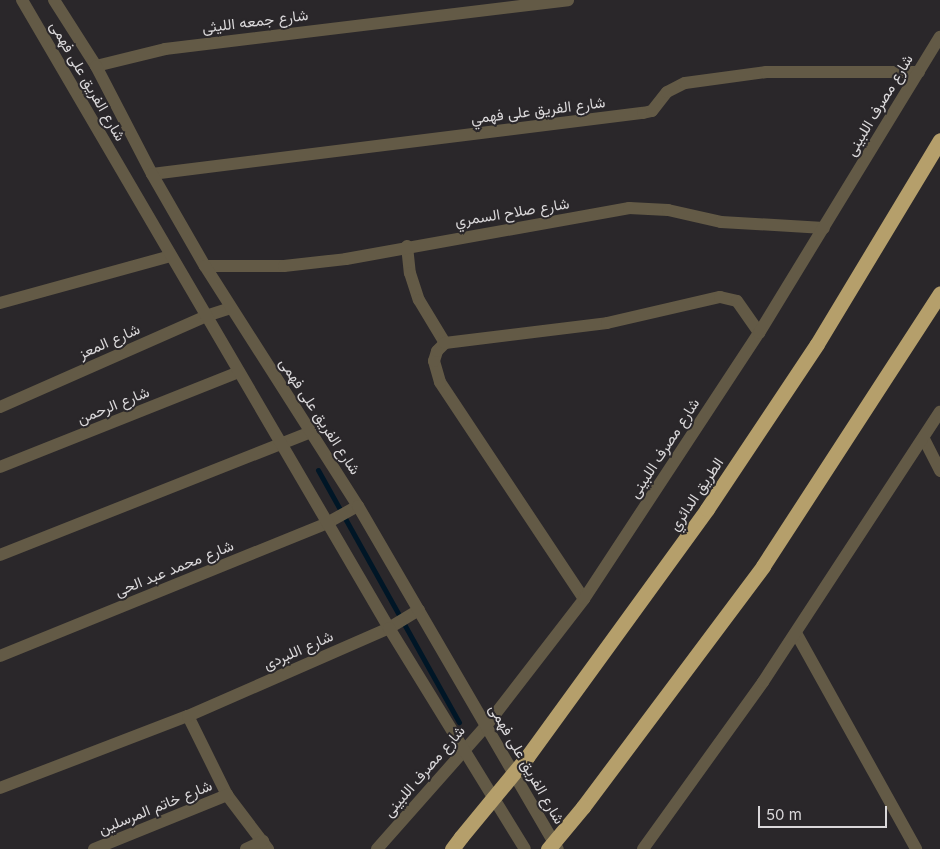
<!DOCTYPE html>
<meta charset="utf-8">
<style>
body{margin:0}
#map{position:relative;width:940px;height:849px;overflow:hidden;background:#2a272a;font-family:Inter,Vazirmatn,sans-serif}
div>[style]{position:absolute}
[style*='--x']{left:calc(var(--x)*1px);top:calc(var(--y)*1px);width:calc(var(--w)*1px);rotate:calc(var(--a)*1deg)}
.stream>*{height:5px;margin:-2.5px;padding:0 2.5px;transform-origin:2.5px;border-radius:2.5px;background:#001626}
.minor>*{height:12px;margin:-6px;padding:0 6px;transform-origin:6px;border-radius:6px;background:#635a46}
.tertiary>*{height:12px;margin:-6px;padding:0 6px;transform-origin:6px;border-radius:6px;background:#635a46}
.motorway>*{height:15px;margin:-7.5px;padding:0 7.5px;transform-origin:7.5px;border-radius:7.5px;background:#b59f6b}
.motorway-bridge>*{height:15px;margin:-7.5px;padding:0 7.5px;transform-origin:7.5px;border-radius:7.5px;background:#b59f6b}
span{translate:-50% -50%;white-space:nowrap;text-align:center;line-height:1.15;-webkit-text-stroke:4px #2a272a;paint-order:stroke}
.street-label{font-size:15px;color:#dad8da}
.scale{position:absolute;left:758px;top:806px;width:129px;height:22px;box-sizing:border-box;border:2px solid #dad8da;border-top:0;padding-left:6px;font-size:15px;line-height:18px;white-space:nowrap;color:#dad8da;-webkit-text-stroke:4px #2a272a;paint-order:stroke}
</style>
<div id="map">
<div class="stream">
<i style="--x:318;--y:470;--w:289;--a:60.8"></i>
</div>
<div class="minor">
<i style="--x:96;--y:66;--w:71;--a:-13.8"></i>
<i style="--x:165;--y:49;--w:406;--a:-6.9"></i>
<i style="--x:152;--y:174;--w:495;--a:-7.1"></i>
<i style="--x:643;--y:113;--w:9;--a:-13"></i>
<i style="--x:652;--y:111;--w:24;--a:-52"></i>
<i style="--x:667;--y:92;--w:20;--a:-27"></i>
<i style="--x:685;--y:83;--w:82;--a:-7.7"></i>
<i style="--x:766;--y:72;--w:153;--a:0"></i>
<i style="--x:407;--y:246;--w:27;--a:84"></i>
<i style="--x:410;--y:273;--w:28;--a:72"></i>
<i style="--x:419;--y:300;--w:50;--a:58.8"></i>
<i style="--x:205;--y:266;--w:79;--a:0"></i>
<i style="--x:284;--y:266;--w:62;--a:-6.4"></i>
<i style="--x:346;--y:259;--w:288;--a:-10.2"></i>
<i style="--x:629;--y:208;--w:39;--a:3"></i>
<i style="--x:668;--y:210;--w:54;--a:12.8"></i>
<i style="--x:721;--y:222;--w:103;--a:3.3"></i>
<i style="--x:0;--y:303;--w:177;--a:-15.4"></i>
<i style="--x:0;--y:407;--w:225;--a:-23.8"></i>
<i style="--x:206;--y:316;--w:26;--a:-18"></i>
<i style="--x:924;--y:439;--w:36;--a:63"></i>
<i style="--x:0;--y:467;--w:257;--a:-21.7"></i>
<i style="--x:0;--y:555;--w:334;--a:-21.6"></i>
<i style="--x:584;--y:599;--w:260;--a:-123.6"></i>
<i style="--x:440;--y:382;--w:22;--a:-106"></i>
<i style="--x:434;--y:361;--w:10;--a:-73"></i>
<i style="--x:437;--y:351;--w:11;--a:-45"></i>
<i style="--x:445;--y:343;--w:163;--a:-7"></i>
<i style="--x:607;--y:323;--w:116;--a:-13"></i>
<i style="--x:720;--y:297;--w:17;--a:13"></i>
<i style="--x:737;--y:301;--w:39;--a:55"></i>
<i style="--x:796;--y:633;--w:247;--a:60.9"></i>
<i style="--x:0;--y:656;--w:353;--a:-22.1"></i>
<i style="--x:327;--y:523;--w:35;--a:-29"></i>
<i style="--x:188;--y:716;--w:88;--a:63.7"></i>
<i style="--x:227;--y:795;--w:68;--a:52.8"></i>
<i style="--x:0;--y:788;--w:201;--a:-21"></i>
<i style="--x:188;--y:716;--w:219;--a:-23.6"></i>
<i style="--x:389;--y:628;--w:35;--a:-31"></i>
<i style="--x:94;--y:849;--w:144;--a:-22.1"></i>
<i style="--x:246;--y:849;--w:19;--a:-25"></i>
<i style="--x:377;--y:849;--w:164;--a:-48.5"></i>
<i style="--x:486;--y:726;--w:160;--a:-52.3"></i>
<i style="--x:584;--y:599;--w:318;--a:-56.7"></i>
<i style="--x:759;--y:333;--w:347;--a:-58.6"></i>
<i style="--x:643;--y:849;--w:206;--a:-54.3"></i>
<i style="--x:763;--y:682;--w:323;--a:-56.8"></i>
</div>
<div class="tertiary">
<i style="--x:22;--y:0;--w:727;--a:59.7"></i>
<i style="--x:389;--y:628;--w:259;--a:58.4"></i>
<i style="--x:54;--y:0;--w:78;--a:57.5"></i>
<i style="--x:96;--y:66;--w:122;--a:62.6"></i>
<i style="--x:152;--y:174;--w:106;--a:60.1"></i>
<i style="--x:205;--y:266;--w:285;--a:57.5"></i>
<i style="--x:358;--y:506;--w:397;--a:59.8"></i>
</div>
<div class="motorway">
<i style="--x:527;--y:757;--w:306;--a:-54"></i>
<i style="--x:707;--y:509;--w:198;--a:-56.3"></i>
<i style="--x:817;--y:344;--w:238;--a:-58.9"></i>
<i style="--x:583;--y:807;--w:301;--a:-53.2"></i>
<i style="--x:763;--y:566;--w:325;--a:-57"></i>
<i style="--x:452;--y:849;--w:15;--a:-53"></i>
</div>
<div class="motorway-bridge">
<i style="--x:461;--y:837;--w:104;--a:-50.5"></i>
<i style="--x:548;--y:849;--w:55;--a:-50.2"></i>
</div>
<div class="street-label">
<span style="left:255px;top:21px;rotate:-7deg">شارع جمعه الليثى</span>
<span style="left:88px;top:81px;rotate:60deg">شارع الفريق على فهمى</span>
<span style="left:879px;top:105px;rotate:-59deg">شارع مصرف اللبينى</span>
<span style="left:538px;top:110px;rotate:-7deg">شارع الفريق على فهمي</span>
<span style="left:512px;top:212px;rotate:-9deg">شارع صلاح السمري</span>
<span style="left:109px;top:341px;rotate:-24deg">شارع المعز</span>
<span style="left:113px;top:405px;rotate:-22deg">شارع الرحمن</span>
<span style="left:320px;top:416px;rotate:57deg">شارع الفريق على فهمى</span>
<span style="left:664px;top:448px;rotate:-57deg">شارع مصرف اللبينى</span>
<span style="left:696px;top:494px;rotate:-56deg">الطريق الدائري</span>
<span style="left:174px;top:568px;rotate:-22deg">شارع محمد عبد الحى</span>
<span style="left:298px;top:650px;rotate:-24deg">شارع اللبردى</span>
<span style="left:527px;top:764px;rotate:60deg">شارع الفريق على فهمى</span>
<span style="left:424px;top:771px;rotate:-49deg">شارع مصرف اللبينى</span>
<span style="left:155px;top:807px;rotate:-22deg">شارع خاتم المرسلين</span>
</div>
<div class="scale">50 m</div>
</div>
